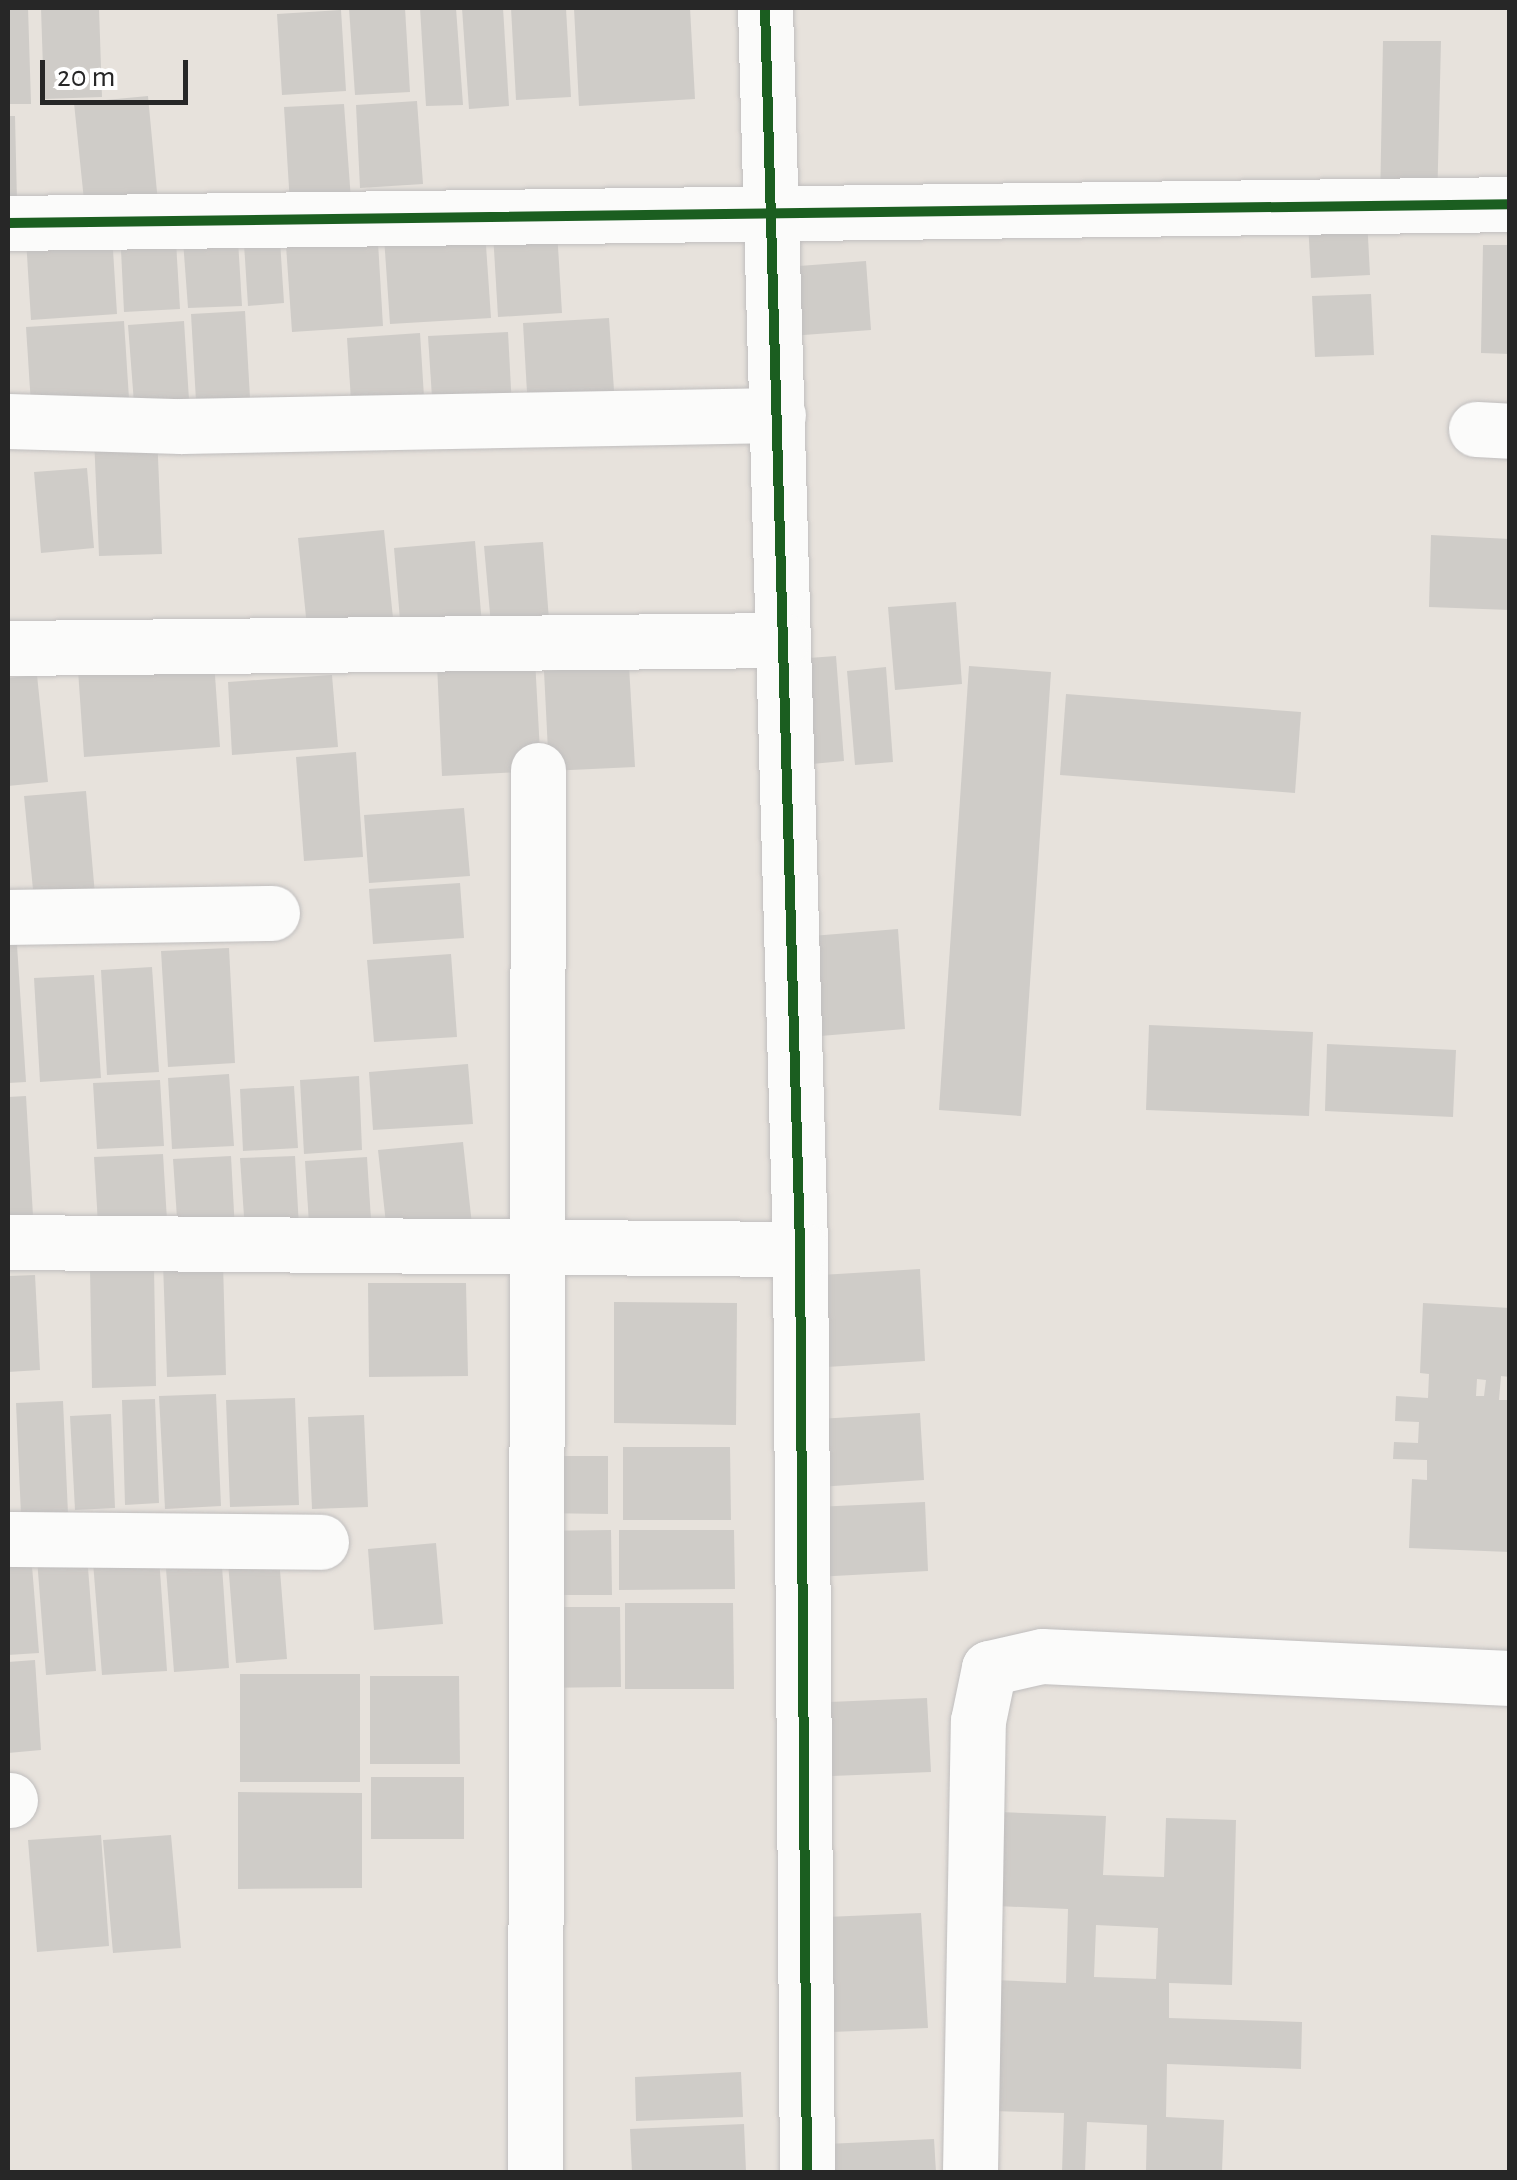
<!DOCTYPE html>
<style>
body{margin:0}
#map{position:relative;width:1517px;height:2180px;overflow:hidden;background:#e7e2dc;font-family:"Alegreya Sans",sans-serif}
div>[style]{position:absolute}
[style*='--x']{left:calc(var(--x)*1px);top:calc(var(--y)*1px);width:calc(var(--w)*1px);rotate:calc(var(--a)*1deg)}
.building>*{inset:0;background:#cfccc8}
.roads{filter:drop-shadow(0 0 2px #c0bebe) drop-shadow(0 0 2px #c0bebe)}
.minor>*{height:55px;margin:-27.5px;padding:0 27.5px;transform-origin:27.5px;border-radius:27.5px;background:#fbfbfa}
.cycleway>*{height:10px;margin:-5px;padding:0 5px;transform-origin:5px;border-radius:5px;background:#1b5e20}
span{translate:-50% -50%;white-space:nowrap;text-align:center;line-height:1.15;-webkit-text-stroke:10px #fff;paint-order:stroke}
.frame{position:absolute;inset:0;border:10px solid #272727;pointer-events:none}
.scale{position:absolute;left:40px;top:60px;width:148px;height:45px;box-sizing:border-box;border:5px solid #272727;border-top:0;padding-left:12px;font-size:30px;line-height:35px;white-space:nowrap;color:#272727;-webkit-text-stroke:8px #fff;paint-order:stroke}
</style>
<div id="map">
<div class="building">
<i style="clip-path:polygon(8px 8px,28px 8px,31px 104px,8px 104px)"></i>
<i style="clip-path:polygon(41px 8px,99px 8px,102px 97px,44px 99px)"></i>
<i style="clip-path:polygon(349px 8px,405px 8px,410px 92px,355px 95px)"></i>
<i style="clip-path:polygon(420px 8px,456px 8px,463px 105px,426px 106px)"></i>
<i style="clip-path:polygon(462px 8px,503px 8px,509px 106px,469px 109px)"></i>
<i style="clip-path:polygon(511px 8px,566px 8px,571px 97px,516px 100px)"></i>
<i style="clip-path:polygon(574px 8px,690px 8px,695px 99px,579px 106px)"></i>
<i style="clip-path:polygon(341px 10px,346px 91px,282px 95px,277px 14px)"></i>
<i style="clip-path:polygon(1383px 41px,1441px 41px,1437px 206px,1380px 205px)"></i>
<i style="clip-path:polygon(148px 96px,158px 203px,85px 210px,74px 103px)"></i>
<i style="clip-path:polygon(417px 101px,423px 184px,360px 188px,356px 105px)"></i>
<i style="clip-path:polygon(344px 104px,351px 200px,290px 204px,284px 107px)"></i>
<i style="clip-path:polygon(8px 116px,15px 116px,17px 202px,8px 202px)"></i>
<i style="clip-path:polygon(1366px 199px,1370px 275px,1311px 278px,1307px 203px)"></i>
<i style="clip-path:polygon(111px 218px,117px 314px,31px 320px,25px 223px)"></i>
<i style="clip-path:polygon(237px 224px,242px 306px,188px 308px,182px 227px)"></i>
<i style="clip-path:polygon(175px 225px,180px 309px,124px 312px,120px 229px)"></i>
<i style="clip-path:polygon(279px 225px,284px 303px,248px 306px,243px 228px)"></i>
<i style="clip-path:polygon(377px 226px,383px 326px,292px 332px,285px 231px)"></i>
<i style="clip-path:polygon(557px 230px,562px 313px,498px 317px,493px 233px)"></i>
<i style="clip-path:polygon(485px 231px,491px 318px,390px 324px,384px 237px)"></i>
<i style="clip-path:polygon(1483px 245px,1510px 245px,1510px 354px,1481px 353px)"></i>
<i style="clip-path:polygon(866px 261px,871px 330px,763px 338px,757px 269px)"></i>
<i style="clip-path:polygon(1371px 294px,1374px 355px,1315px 357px,1312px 296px)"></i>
<i style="clip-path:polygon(245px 311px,250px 398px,196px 401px,191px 314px)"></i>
<i style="clip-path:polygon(609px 318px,615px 405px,528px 410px,523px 323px)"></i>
<i style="clip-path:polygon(124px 321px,129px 399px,31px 405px,26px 327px)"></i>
<i style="clip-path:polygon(184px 321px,189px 400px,134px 403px,128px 325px)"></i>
<i style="clip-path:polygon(508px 332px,512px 408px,433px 413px,428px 336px)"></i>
<i style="clip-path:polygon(420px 333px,425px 413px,352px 417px,347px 338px)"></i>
<i style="clip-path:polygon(157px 433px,162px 554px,99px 556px,94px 437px)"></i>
<i style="clip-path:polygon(87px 468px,94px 548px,41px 553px,34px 472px)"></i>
<i style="clip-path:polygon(384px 530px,394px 628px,308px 637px,298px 538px)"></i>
<i style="clip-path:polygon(1431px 535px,1510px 539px,1510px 610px,1429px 607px)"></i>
<i style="clip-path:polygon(475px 541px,482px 625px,401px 632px,394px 548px)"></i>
<i style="clip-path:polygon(543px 542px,549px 620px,491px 625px,484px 546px)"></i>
<i style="clip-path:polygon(956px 602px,962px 684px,895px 690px,888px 607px)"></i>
<i style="clip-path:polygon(836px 656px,844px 761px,790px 766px,781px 660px)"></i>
<i style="clip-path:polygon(535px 659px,541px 771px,442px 776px,437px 664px)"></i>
<i style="clip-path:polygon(214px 661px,220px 747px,84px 757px,78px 670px)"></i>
<i style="clip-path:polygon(629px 666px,635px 767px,549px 771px,544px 671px)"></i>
<i style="clip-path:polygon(969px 666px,1051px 672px,1021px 1116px,939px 1110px)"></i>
<i style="clip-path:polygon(886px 667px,893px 762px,855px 765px,847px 671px)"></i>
<i style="clip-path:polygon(37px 675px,48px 782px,8px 786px,8px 678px)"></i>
<i style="clip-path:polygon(332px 675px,338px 747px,232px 755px,228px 682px)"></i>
<i style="clip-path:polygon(1066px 694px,1301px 712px,1295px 793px,1060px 775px)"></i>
<i style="clip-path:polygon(356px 752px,363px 857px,304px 861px,296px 757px)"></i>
<i style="clip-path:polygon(86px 791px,95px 895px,34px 900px,24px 796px)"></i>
<i style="clip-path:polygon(464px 808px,470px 876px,369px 883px,364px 815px)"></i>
<i style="clip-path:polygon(460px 883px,464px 938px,373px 944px,369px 889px)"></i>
<i style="clip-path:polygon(898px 929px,905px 1029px,796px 1038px,787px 938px)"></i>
<i style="clip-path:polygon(8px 945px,17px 945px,26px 1082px,8px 1083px)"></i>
<i style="clip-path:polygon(229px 948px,235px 1063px,168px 1067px,161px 951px)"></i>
<i style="clip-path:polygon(451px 954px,457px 1037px,374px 1042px,367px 960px)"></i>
<i style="clip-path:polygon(152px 967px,159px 1072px,107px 1075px,101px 970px)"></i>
<i style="clip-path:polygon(94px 975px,101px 1078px,40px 1082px,34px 978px)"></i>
<i style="clip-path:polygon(1149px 1025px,1313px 1032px,1309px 1116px,1146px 1110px)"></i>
<i style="clip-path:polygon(1327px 1044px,1456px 1050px,1453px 1117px,1325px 1111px)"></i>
<i style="clip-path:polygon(468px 1064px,473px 1124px,373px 1130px,369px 1072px)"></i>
<i style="clip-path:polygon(229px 1074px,234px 1146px,172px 1149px,168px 1078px)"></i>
<i style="clip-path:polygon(359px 1076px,362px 1150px,304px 1154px,300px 1080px)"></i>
<i style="clip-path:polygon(160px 1080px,164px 1146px,97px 1149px,93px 1083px)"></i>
<i style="clip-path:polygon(294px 1086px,298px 1148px,243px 1151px,240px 1089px)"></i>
<i style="clip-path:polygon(26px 1096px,33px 1216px,8px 1218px,8px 1097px)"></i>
<i style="clip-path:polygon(463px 1142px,472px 1225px,387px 1233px,378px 1150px)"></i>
<i style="clip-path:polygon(163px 1154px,168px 1237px,99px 1241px,94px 1157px)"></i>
<i style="clip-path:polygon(231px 1156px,235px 1231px,178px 1233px,173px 1159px)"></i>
<i style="clip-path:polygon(295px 1156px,299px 1227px,245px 1231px,240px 1158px)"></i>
<i style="clip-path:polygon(367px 1157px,372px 1236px,310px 1240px,305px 1161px)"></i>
<i style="clip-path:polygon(223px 1262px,226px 1375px,167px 1377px,163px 1263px)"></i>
<i style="clip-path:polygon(154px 1267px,156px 1386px,92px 1388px,90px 1268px)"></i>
<i style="clip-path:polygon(920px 1269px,925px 1361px,794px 1369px,788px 1277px)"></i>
<i style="clip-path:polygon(35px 1275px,40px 1370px,8px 1372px,8px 1276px)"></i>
<i style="clip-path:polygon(368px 1283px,466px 1283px,468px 1376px,369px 1377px)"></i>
<i style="clip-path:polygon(614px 1302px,737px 1303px,736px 1425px,614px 1423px)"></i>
<i style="clip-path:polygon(evenodd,1423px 1303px,1510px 1308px,1510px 1377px,1501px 1376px,1499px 1400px,1510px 1400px,1510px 1552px,1409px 1548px,1412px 1479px,1427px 1480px,1427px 1460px,1393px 1459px,1394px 1442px,1418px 1443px,1419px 1422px,1395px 1421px,1396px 1396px,1428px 1398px,1429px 1374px,1420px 1373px,1423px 1303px,1477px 1379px,1486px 1380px,1484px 1396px,1476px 1396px,1477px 1379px)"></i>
<i style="clip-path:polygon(216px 1394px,221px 1506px,165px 1509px,159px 1396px)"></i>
<i style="clip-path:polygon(295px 1398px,299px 1505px,230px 1507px,226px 1400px)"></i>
<i style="clip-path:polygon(155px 1399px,159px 1503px,125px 1505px,122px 1400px)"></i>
<i style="clip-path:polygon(63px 1401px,68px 1514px,21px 1515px,16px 1403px)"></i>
<i style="clip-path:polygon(920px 1413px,924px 1480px,788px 1489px,784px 1421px)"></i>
<i style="clip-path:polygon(111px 1414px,115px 1508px,75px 1510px,70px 1416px)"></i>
<i style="clip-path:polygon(364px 1415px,368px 1507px,312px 1509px,308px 1417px)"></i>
<i style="clip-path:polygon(623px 1447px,730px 1447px,731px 1520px,623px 1520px)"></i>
<i style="clip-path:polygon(537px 1456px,608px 1456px,608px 1514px,537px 1513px)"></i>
<i style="clip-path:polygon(925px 1502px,928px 1571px,796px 1578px,793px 1508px)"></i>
<i style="clip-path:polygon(611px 1530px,612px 1595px,530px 1595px,530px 1531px)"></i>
<i style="clip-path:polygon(619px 1530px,734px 1530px,735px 1589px,619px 1590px)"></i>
<i style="clip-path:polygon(30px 1541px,39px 1653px,8px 1655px,8px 1542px)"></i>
<i style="clip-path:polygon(86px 1542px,96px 1671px,46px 1675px,36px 1546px)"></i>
<i style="clip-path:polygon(436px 1543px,443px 1624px,374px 1630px,368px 1549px)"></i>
<i style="clip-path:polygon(221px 1552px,229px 1668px,174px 1672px,165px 1556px)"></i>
<i style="clip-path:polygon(159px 1557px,167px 1671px,102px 1675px,93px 1562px)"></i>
<i style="clip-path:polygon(279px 1558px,287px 1659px,236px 1663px,228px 1562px)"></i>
<i style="clip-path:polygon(625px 1603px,733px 1603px,734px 1689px,625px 1689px)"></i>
<i style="clip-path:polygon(529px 1607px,620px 1607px,621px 1687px,530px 1688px)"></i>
<i style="clip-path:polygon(35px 1660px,41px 1750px,8px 1753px,8px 1662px)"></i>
<i style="clip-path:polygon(240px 1674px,360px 1674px,360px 1782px,240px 1782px)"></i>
<i style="clip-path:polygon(370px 1676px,459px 1676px,460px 1764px,370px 1764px)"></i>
<i style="clip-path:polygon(927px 1698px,931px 1772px,807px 1777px,804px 1703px)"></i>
<i style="clip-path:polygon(371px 1777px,464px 1777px,464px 1839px,371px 1839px)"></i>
<i style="clip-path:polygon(238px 1792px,362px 1793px,362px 1888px,238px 1889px)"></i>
<i style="clip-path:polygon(evenodd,999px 1812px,1106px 1816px,1103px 1875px,1164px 1877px,1166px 1818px,1236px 1820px,1232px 1985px,1169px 1983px,1169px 2018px,1302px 2022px,1301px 2069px,1167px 2064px,1166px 2117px,1224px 2120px,1222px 2172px,1146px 2172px,1147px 2125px,1087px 2122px,1085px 2172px,1062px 2172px,1064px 2113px,991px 2111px,994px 1980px,1066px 1983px,1068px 1909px,997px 1906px,999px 1812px,1096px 1925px,1158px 1928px,1156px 1979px,1094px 1977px,1096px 1925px)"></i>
<i style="clip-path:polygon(101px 1835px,109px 1946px,37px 1952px,28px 1840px)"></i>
<i style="clip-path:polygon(171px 1835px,181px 1948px,113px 1953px,103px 1840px)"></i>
<i style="clip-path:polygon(921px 1913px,928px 2028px,808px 2033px,802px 1918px)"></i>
<i style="clip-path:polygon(741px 2072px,743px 2117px,636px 2121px,635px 2077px)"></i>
<i style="clip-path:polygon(744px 2124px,746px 2172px,632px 2172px,630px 2129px)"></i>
<i style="clip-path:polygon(934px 2139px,936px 2172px,806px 2172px,805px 2145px)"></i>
</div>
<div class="roads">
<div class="minor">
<i style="--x:765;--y:8;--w:1241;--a:88.38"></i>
<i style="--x:800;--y:1249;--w:923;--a:89.57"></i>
<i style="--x:8;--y:223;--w:1502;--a:-0.72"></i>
<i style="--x:8;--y:421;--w:173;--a:1.7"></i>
<i style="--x:181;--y:426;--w:597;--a:-1.06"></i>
<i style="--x:1476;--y:429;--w:34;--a:3"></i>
<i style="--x:8;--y:648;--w:774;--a:-0.59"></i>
<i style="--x:8;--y:917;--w:264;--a:-0.9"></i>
<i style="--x:8;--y:1242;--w:792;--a:0.51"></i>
<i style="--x:8;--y:1539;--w:313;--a:0.5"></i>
<i style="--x:8;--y:1800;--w:2;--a:0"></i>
<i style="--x:535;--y:2172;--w:1402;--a:-89.88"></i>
<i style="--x:970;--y:2172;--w:451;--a:-89"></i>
<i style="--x:978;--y:1721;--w:54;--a:-78.3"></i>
<i style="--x:989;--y:1668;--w:54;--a:-12.8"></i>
<i style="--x:1042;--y:1656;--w:469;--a:2.7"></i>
</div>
</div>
<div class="cycleway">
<i style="--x:765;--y:8;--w:1241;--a:88.38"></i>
<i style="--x:800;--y:1249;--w:923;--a:89.57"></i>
<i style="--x:8;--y:223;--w:1502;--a:-0.72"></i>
</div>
<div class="frame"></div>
<div class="scale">20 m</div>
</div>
